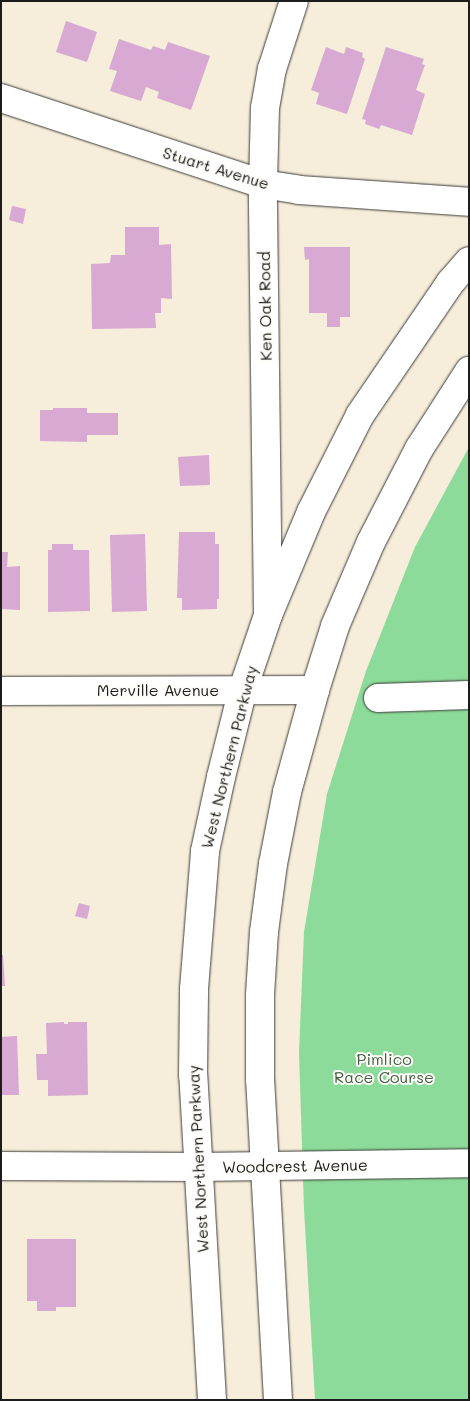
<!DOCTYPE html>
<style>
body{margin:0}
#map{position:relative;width:470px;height:1401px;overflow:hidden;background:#f6edda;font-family:Mali,sans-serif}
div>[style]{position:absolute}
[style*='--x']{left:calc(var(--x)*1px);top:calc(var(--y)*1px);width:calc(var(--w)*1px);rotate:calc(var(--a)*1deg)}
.green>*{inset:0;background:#8ddb9a}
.building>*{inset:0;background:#d8aad3}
.roads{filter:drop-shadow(0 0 1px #3d3b38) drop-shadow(0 0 1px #3d3b38)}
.minor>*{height:28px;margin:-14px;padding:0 14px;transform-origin:14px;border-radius:14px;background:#fff}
.major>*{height:28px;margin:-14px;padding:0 14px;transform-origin:14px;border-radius:14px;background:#fff}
span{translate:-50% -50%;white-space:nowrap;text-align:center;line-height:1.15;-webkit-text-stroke:4px #fdfcf7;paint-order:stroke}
.street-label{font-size:16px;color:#1c1c1c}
.park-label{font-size:16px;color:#445f48}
.frame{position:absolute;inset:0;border:2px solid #1c1c1c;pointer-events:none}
</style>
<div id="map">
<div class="green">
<i style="clip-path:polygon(469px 447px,469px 1400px,315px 1400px,304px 1209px,299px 1052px,304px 932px,327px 794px,366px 671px,415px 547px)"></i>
</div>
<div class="building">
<i style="clip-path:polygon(66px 21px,97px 32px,87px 62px,56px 52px)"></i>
<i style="clip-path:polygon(119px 39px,151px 50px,153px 46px,165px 50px,168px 42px,210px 56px,191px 110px,157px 98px,159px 92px,146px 87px,141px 101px,110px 91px,117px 71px,109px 69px)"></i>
<i style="clip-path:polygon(326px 47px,344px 54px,346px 47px,363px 53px,362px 57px,365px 59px,347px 114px,316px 104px,319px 93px,311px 90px)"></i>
<i style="clip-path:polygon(386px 47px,424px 59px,422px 64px,425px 65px,416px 90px,425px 94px,412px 135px,381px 125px,379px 129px,365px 124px,366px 120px,362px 119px)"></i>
<i style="clip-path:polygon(12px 206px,26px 209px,23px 224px,9px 220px)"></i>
<i style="clip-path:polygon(125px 227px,159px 227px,159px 245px,171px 244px,172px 299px,161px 298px,161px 313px,155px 313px,156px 328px,92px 329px,91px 264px,110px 263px,111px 255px,125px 255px)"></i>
<i style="clip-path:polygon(304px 247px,350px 247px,350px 317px,340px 317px,340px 327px,327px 327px,327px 313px,309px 313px,309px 259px,305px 260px)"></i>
<i style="clip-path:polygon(53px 408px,87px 408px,87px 413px,118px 413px,118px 435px,87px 435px,87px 442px,40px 441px,40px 410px,53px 410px)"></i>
<i style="clip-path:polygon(209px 455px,210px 485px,180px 486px,178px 457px)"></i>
<i style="clip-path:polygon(179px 532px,215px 532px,215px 544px,219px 544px,219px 599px,217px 599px,217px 609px,182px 610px,182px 598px,177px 598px)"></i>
<i style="clip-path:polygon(145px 534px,147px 611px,112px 612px,110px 535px)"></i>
<i style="clip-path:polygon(52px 544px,73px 544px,73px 550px,89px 550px,90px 611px,48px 612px,48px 550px,52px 550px)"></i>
<i style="clip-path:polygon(1px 552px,8px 552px,7px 567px,20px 566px,20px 610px,1px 609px)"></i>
<i style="clip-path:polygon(79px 903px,90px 906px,87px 919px,75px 916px)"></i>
<i style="clip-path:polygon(1px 955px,3px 955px,5px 986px,1px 986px)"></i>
<i style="clip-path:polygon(64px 1022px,64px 1024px,68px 1024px,68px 1022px,87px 1022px,88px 1095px,48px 1096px,48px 1080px,37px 1080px,36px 1054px,47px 1054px,46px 1023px)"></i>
<i style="clip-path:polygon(17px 1036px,19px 1095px,1px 1095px,1px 1037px)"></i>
<i style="clip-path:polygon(27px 1239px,76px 1239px,76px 1307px,56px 1307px,56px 1311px,37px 1311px,37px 1301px,27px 1301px)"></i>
</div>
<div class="roads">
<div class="minor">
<i style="--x:1;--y:98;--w:276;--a:18.2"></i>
<i style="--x:263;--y:184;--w:36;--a:9"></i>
<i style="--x:299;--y:190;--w:170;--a:4"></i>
<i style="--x:268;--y:615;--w:431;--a:-90.7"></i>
<i style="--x:263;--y:184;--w:76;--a:-88.5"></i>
<i style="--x:265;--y:108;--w:40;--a:-80"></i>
<i style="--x:272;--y:69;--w:71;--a:-72.1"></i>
<i style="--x:1;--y:691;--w:314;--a:-0.2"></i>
<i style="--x:378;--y:698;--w:91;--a:-1.9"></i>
<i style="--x:1;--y:1166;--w:197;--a:0.3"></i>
<i style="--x:198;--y:1167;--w:271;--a:-0.8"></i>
</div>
<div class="major">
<i style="--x:212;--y:1400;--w:326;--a:-93.3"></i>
<i style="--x:193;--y:1075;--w:86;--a:-89.3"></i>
<i style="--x:194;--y:989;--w:138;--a:-85.4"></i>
<i style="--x:205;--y:851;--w:76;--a:-77.8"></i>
<i style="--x:221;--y:777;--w:91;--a:-76"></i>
<i style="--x:243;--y:689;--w:78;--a:-71.3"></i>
<i style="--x:268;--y:615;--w:112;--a:-67.3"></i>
<i style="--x:311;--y:512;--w:109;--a:-63.2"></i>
<i style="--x:360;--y:415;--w:160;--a:-55.7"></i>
<i style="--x:450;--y:283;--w:29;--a:-49"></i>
<i style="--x:278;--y:1400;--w:321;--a:-93.2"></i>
<i style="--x:260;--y:1080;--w:85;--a:-90"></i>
<i style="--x:260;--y:995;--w:63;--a:-86.4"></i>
<i style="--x:264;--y:932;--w:69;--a:-82.5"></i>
<i style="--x:273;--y:864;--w:73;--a:-79"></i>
<i style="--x:287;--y:792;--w:106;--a:-74.6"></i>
<i style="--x:315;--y:690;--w:67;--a:-72.6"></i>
<i style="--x:335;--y:626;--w:91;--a:-66.8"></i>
<i style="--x:371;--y:542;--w:105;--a:-62.7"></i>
<i style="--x:419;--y:449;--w:93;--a:-57.3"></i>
</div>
</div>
<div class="street-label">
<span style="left:216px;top:168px;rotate:17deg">Stuart Avenue</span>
<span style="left:265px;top:306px;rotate:-91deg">Ken Oak Road</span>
<span style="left:158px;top:690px">Merville Avenue</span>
<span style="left:229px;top:757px;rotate:-76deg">West Northern Parkway</span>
<span style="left:198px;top:1159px;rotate:-93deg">West Northern Parkway</span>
<span style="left:295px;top:1166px;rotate:-1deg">Woodcrest Avenue</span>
</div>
<div class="park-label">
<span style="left:384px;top:1068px">Pimlico<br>Race Course</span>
</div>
<div class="frame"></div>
</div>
